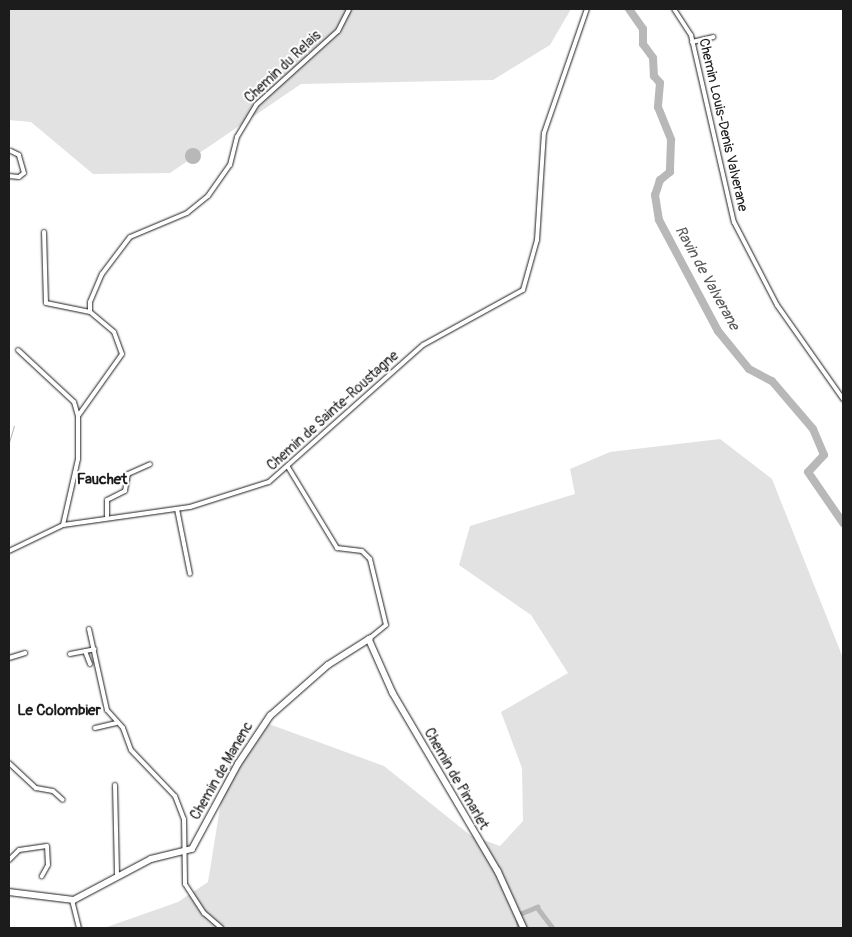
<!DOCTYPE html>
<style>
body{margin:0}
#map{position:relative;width:852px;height:937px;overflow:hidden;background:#fff;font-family:Pangolin,sans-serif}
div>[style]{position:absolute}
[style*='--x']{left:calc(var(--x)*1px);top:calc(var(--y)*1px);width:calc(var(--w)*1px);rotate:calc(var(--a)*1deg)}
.green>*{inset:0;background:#e2e2e2}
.water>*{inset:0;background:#b8b8b8}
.round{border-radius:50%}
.stream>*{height:1px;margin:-0.5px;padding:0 0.5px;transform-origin:0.5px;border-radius:0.5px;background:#b8b8b8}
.canal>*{height:4.5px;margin:-2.25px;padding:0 2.25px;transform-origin:2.25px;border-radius:2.25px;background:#b8b8b8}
.river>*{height:8px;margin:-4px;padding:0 4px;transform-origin:4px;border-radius:4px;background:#b8b8b8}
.roads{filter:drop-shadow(0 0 1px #1c1c1c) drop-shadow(0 0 1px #1c1c1c)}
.street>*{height:4px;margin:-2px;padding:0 2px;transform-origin:2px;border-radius:2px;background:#fff}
.secondary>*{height:5.5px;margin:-2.75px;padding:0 2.75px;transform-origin:2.75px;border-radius:2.75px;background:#fff}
span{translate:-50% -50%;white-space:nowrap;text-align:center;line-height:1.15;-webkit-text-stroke:4px #fff;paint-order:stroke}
.street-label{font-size:14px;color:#1c1c1c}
.water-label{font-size:15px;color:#5a5a5a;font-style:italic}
.neighbourhood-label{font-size:15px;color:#1c1c1c;font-weight:700}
.frame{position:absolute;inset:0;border:10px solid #1c1c1c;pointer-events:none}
</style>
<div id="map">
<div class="green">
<i style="clip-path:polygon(9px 9px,571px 9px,550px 45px,493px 80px,301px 84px,170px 173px,93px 174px,31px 122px,9px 120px)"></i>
<i style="clip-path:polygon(720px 439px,772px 479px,843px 658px,843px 928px,104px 928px,178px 902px,208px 882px,227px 764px,250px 752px,269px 724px,384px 766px,470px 835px,500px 846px,523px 821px,522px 768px,501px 712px,568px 673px,531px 615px,459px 565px,470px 526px,575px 494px,570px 469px,610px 452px)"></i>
</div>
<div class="water">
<i class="round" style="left:185px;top:148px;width:16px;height:16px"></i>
</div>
<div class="stream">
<i style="--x:9;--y:442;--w:17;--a:-73"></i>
</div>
<div class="canal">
<i style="--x:519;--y:928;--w:13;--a:-99"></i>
<i style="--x:517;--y:915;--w:22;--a:-22"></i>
<i style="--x:537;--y:907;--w:26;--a:53"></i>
</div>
<div class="river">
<i style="--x:629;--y:9;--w:24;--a:55"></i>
<i style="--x:643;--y:29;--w:15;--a:90"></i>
<i style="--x:643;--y:44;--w:17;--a:54"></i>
<i style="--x:653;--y:58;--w:18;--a:87"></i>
<i style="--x:654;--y:76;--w:9;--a:49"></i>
<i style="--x:660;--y:83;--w:24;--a:95"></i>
<i style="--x:658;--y:107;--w:35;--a:68"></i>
<i style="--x:671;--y:140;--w:32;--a:92"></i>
<i style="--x:670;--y:172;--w:13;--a:141"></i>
<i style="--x:660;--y:180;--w:16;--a:108"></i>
<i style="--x:655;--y:195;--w:25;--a:81"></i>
<i style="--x:659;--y:220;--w:126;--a:62"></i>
<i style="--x:718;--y:331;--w:49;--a:50.8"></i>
<i style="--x:749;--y:369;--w:26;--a:28"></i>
<i style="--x:772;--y:381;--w:63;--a:49.5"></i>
<i style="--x:813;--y:429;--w:28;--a:67"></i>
<i style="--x:824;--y:455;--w:23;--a:133"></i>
<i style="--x:808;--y:472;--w:62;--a:55.5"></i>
</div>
<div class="roads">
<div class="street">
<i style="--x:674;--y:9;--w:31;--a:57"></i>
<i style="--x:691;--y:35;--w:192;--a:77.1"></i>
<i style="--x:734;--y:222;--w:93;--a:62.6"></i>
<i style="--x:777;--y:305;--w:115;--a:54.9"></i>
<i style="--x:692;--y:42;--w:22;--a:-13"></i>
<i style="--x:9;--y:176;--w:10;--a:6"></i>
<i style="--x:19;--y:177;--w:6;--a:-39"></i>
<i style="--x:24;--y:173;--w:19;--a:-106"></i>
<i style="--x:19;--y:155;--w:9;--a:-153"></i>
<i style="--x:44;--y:232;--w:71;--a:88.4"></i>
<i style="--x:46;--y:303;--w:45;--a:11.6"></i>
<i style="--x:18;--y:350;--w:76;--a:42.9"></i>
<i style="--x:74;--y:402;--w:15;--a:74"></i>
<i style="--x:288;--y:467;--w:95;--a:58.8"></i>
<i style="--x:337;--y:548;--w:25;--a:7"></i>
<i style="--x:362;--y:551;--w:11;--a:45"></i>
<i style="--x:370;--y:559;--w:68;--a:76.4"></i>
<i style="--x:386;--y:625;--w:22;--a:141"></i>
<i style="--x:177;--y:509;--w:66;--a:78.7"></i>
<i style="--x:107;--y:516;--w:16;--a:-90"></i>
<i style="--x:107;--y:500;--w:20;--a:-27"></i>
<i style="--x:125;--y:491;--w:17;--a:-80"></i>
<i style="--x:128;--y:474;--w:24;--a:-24"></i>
<i style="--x:63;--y:525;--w:68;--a:-77.2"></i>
<i style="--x:78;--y:459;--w:43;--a:-90"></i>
<i style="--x:78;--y:416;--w:76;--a:-54.6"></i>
<i style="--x:122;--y:354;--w:23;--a:-110"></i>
<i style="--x:114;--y:332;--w:31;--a:-140"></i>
<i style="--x:90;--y:312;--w:10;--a:-90"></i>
<i style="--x:90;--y:302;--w:30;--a:-67"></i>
<i style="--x:102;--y:274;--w:46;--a:-52.9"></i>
<i style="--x:130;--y:237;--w:62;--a:-22.8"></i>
<i style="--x:187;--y:213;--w:27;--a:-39"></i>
<i style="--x:208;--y:196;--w:38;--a:-55"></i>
<i style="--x:230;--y:165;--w:29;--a:-76"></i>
<i style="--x:237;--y:137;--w:37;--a:-59"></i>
<i style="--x:256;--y:105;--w:110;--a:-42.1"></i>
<i style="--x:338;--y:31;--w:25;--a:-63"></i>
<i style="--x:9;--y:551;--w:60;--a:-25.7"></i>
<i style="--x:63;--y:525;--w:128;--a:-8.1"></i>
<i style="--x:190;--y:507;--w:83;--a:-17.6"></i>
<i style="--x:269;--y:482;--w:206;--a:-41.7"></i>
<i style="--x:423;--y:345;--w:114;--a:-28.8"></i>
<i style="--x:523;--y:290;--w:52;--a:-74.4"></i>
<i style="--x:537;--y:240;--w:107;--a:-86.3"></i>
<i style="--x:544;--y:133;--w:131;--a:-70.9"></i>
<i style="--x:89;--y:629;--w:83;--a:77.5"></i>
<i style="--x:107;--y:710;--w:24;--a:48"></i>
<i style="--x:123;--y:728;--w:23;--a:70"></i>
<i style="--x:131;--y:750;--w:64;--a:46.3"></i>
<i style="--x:175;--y:796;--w:25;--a:69"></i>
<i style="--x:184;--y:819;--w:65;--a:89.1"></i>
<i style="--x:185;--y:884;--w:35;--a:57"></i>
<i style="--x:204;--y:913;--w:23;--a:41"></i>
<i style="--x:85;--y:651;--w:14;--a:69"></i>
<i style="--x:70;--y:654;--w:25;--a:-11"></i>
<i style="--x:9;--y:658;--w:17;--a:-17"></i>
<i style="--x:95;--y:728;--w:22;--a:-13"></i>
<i style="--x:9;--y:763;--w:37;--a:43"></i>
<i style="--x:36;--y:788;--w:17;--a:10"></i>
<i style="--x:53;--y:791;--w:13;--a:42"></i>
<i style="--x:115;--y:785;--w:90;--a:88.7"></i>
<i style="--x:9;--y:860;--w:14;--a:-45"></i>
<i style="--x:19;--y:850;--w:28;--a:-8"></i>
<i style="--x:47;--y:846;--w:19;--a:87"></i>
<i style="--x:48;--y:865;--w:13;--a:119"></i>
<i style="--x:72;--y:900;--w:29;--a:76"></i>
</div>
<div class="secondary">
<i style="--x:9;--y:892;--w:65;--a:7"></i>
<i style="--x:74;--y:900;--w:87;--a:-28"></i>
<i style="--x:151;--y:859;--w:42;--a:-13.7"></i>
<i style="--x:192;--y:849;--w:97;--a:-61.6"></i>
<i style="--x:238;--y:764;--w:58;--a:-56.3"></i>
<i style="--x:270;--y:716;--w:77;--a:-41.3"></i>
<i style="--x:328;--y:665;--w:49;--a:-32.4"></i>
<i style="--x:369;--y:639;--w:59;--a:66"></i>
<i style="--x:393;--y:693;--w:207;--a:59.5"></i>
<i style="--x:498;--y:871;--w:63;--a:65.5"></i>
</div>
</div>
<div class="street-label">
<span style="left:283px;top:67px;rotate:-43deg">Chemin du Relais</span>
<span style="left:723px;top:125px;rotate:77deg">Chemin Louis-Denis Valverane</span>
<span style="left:333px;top:411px;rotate:-42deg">Chemin de Sainte-Roustagne</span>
<span style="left:222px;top:771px;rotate:-60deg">Chemin de Manenc</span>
<span style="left:456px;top:779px;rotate:60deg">Chemin de Pimarlet</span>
</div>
<div class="water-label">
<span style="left:707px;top:278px;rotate:61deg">Ravin de Valverane</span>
</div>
<div class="neighbourhood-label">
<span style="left:102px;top:480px">Fauchet</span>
<span style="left:59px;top:711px">Le Colombier</span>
</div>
<div class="frame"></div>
</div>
